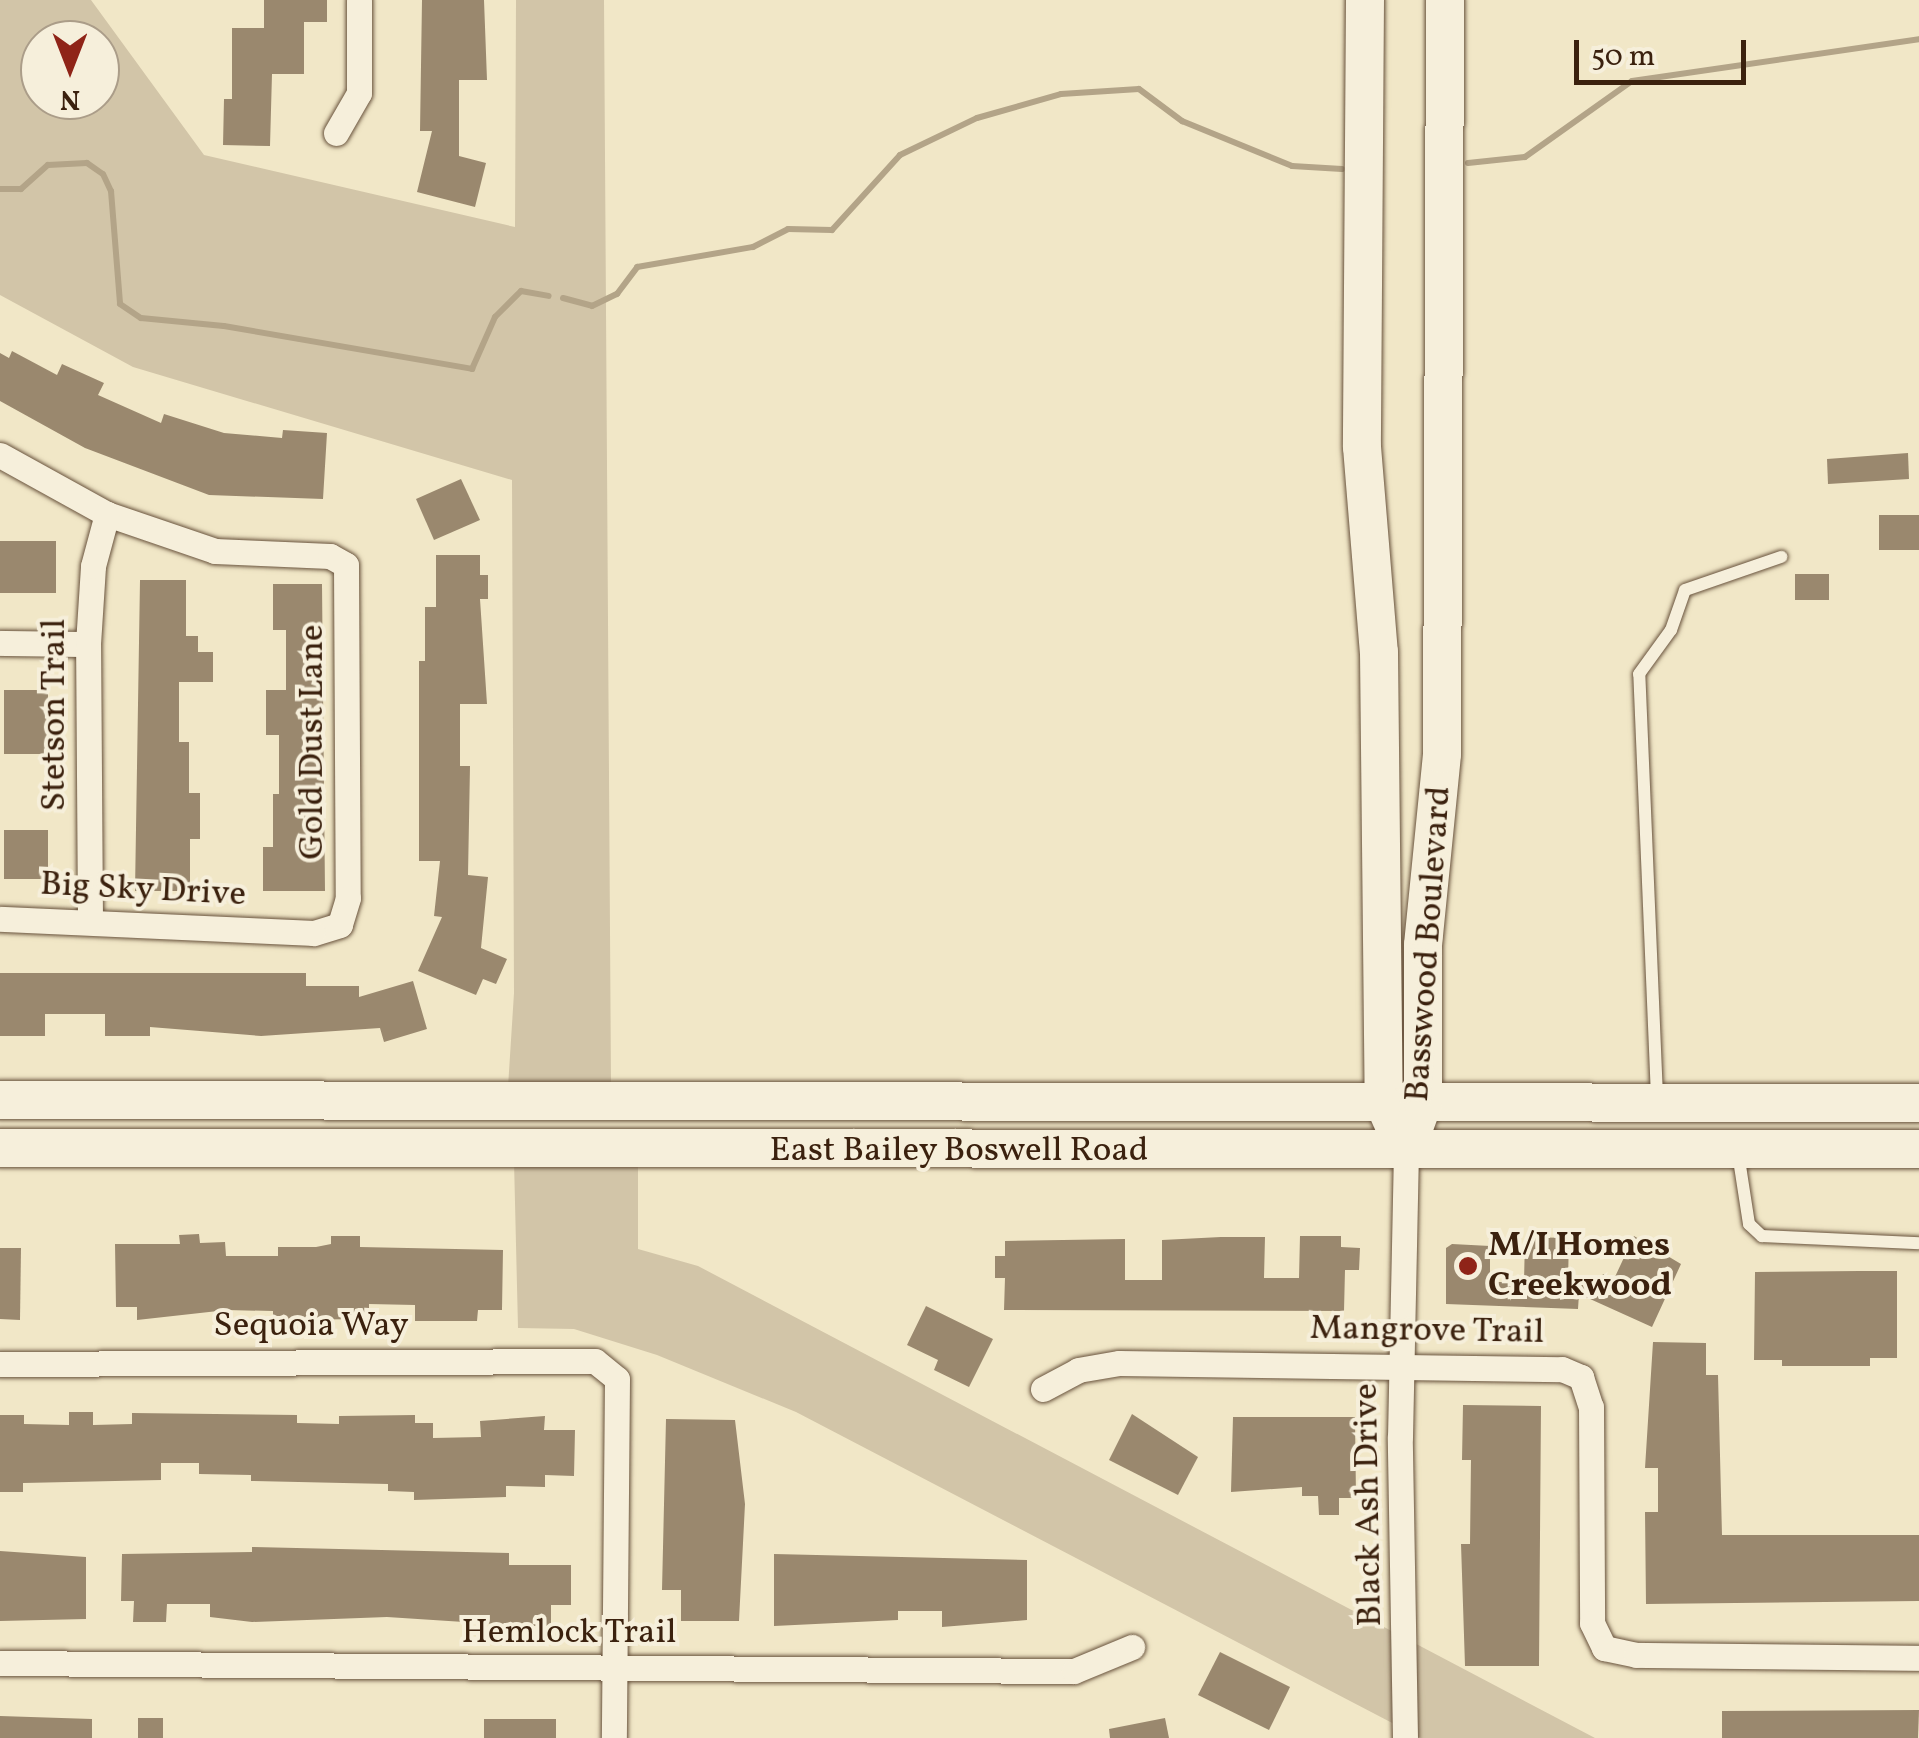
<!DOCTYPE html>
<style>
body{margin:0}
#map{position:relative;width:1919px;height:1738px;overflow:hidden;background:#f1e7c7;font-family:Vollkorn,serif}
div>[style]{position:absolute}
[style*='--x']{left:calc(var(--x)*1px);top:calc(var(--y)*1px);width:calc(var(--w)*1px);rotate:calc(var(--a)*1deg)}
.green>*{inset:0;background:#d2c5a8}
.stream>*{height:6px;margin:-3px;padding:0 3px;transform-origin:3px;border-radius:3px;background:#b3a488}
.building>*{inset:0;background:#9a886e}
.roads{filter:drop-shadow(0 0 2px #68523c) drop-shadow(0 0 2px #68523c)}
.lane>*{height:12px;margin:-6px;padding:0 6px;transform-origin:6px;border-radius:6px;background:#f6efdb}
.street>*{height:25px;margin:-12.5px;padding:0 12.5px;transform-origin:12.5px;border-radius:12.5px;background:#f6efdb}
.secondary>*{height:38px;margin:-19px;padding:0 19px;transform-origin:19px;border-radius:19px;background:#f6efdb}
.dots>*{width:28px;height:28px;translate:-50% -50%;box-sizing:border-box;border:5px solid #f6efdb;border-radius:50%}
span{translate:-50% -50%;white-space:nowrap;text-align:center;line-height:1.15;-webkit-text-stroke:8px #f6efdb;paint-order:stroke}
.street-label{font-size:35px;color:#3b210e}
.poi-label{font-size:35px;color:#3b210e;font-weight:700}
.left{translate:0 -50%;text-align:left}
.north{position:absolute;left:20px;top:20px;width:100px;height:100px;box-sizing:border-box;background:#f6efdb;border:2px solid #ab9d89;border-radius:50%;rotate:180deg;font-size:28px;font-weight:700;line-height:40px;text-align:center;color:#3b210e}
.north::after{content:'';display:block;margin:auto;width:35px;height:45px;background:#8f2418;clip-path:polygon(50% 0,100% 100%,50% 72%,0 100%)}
.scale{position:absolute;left:1574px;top:40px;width:172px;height:45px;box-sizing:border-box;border:5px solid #3b210e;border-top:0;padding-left:12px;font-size:30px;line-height:35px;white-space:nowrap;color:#3b210e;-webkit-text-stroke:8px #f6efdb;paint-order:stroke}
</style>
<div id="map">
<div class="green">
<i style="clip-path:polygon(evenodd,0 0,91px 0,204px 155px,515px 227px,516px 0,604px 0,611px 1084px,508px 1087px,514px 993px,512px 480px,133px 367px,0 295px,0 0,40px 40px,100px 40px,100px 100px,40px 100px,40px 40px)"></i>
<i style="clip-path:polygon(514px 1161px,638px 1164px,638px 1249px,698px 1266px,1595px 1738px,1421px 1738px,796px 1412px,657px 1355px,574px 1329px,518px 1328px)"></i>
</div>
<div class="stream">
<i style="--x:1468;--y:163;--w:57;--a:-6"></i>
<i style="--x:1525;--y:157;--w:131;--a:-35.4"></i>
<i style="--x:1632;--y:81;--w:290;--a:-8.3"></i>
<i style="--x:0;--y:189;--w:21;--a:0"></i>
<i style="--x:21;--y:189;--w:36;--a:-42"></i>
<i style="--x:48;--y:165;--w:39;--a:-3"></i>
<i style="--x:87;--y:163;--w:19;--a:35"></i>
<i style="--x:103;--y:174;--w:19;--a:65"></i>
<i style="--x:111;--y:191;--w:113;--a:85.4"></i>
<i style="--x:120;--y:304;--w:25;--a:34"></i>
<i style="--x:141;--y:318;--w:83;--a:5.5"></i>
<i style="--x:224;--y:326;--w:252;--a:9.8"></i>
<i style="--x:472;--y:369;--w:57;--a:-66.1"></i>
<i style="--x:495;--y:317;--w:37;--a:-45"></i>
<i style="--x:521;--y:291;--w:28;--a:10"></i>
<i style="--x:563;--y:298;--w:30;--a:15"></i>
<i style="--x:592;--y:306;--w:28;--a:-26"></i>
<i style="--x:617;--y:294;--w:34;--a:-53"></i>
<i style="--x:637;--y:267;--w:118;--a:-9.8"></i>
<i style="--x:753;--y:247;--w:39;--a:-27"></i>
<i style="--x:788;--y:229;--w:44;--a:1.3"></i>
<i style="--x:832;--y:230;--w:101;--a:-47.8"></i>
<i style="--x:900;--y:155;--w:85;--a:-25.7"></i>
<i style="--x:977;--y:118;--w:87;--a:-15.9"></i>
<i style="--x:1061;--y:94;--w:78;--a:-3.7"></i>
<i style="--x:1139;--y:89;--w:54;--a:36.7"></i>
<i style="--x:1182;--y:121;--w:119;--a:22.2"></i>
<i style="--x:1292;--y:166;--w:50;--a:3.4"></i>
</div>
<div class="building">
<i style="clip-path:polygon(264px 0,327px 0,327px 22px,304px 22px,304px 74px,272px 74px,270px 146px,223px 145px,224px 99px,232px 99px,232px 28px,264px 28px)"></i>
<i style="clip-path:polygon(422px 0,484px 0,487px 80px,459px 80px,459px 156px,486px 163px,475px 207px,417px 192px,432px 131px,420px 131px)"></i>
<i style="clip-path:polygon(12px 351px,57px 375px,62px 364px,104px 383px,98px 395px,161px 423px,164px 414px,224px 433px,282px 438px,283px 430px,327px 433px,323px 499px,209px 495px,85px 448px,0 401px,0 353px,9px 358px)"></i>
<i style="clip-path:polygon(1908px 453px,1909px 479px,1828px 484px,1827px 459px)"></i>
<i style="clip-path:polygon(461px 479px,480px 520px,434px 540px,416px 499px)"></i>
<i style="clip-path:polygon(1879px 515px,1919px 515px,1919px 550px,1879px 550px)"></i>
<i style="clip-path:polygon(0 541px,56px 541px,56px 593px,0 593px)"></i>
<i style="clip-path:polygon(436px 555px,480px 555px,480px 575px,488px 575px,488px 599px,480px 599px,487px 704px,460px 704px,460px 766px,470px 766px,468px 875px,488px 877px,481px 948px,507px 959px,496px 984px,483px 979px,476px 995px,418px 971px,442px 917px,434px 916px,440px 861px,419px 861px,419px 661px,425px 661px,425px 607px,436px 607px)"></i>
<i style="clip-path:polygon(1795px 574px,1829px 574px,1829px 600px,1795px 600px)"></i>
<i style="clip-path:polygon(140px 580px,186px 580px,186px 636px,198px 636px,198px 652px,213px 652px,213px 682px,179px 682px,179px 742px,189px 742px,189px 793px,200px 793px,200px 839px,190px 839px,190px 891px,135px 891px)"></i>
<i style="clip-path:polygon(273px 584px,322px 584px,325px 891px,263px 891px,263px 847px,273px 847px,273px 794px,279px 794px,279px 735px,266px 735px,266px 690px,286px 690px,286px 630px,273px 630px)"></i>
<i style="clip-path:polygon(4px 690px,48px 690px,48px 754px,4px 754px)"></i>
<i style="clip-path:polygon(4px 830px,48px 830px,48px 879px,4px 879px)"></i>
<i style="clip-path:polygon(0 973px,306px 973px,306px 986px,359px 986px,359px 997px,413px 981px,427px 1029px,384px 1042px,380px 1028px,261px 1036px,150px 1027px,150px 1036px,105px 1036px,105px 1014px,45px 1014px,45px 1036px,0 1036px)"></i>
<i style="clip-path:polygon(199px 1234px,200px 1243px,225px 1242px,226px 1256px,278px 1256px,278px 1247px,316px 1247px,331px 1244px,331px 1236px,360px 1236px,360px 1247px,503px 1250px,502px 1310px,478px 1310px,477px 1321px,415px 1321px,415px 1305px,369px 1304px,369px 1319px,273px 1320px,273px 1311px,227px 1310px,137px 1320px,137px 1307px,116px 1307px,115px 1244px,180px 1244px,179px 1235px)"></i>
<i style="clip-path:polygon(1300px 1236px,1341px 1236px,1341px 1247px,1360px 1248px,1359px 1270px,1345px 1270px,1344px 1311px,1004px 1310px,1005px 1278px,995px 1278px,995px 1256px,1005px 1256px,1005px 1241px,1125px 1239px,1125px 1280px,1162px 1280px,1162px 1240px,1221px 1237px,1265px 1237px,1264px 1278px,1299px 1278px)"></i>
<i style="clip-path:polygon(1634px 1236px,1681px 1264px,1652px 1327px,1579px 1294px,1578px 1309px,1446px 1304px,1446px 1248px,1452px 1244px,1490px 1246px,1490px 1282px,1524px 1282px,1525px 1237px,1569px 1238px,1568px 1281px,1600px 1282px,1603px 1274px,1614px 1279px)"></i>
<i style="clip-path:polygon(0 1248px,21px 1248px,20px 1320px,0 1319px)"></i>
<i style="clip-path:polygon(1860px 1271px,1897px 1271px,1897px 1358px,1870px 1358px,1870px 1366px,1782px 1366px,1782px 1360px,1754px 1360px,1755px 1272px)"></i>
<i style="clip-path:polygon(926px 1306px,993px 1339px,969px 1387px,934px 1370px,938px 1360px,907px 1345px)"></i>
<i style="clip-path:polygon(1653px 1342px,1706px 1343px,1706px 1375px,1718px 1375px,1722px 1535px,1919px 1535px,1919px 1601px,1646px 1604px,1645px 1512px,1658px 1512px,1658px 1468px,1645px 1468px)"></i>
<i style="clip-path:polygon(1463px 1405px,1541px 1406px,1539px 1666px,1465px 1666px,1461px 1544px,1470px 1544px,1471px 1460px,1462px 1460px)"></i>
<i style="clip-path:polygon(69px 1412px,93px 1412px,93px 1425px,132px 1424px,132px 1413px,297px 1415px,297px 1423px,339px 1424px,339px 1416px,415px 1415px,415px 1423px,433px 1423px,433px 1438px,481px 1437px,480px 1421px,545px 1416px,544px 1430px,575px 1430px,574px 1476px,545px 1475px,545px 1487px,506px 1486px,506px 1497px,414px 1500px,414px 1492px,388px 1491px,388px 1484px,251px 1481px,251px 1475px,199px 1474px,199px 1463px,161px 1463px,161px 1480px,23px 1483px,23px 1492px,0 1492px,0 1415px,24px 1415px,24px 1424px,69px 1425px)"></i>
<i style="clip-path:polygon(1132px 1414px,1198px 1457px,1178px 1495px,1109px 1460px)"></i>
<i style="clip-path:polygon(1233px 1417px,1355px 1417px,1356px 1498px,1339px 1498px,1339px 1515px,1319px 1515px,1318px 1496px,1302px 1496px,1302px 1487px,1231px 1492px)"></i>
<i style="clip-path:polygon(666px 1419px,735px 1420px,745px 1504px,739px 1621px,681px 1621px,681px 1590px,662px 1590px)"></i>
<i style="clip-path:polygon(252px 1547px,509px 1553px,509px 1565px,571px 1565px,571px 1605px,551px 1605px,551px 1626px,525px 1626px,387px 1617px,252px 1622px,210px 1617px,210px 1604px,167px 1604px,166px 1622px,133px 1622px,134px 1601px,121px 1601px,122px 1554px,252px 1552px)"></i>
<i style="clip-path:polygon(0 1551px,86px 1557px,86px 1619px,0 1621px)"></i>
<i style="clip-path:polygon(774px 1554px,1027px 1560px,1027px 1620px,942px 1627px,942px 1611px,898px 1611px,898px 1620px,774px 1626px)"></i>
<i style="clip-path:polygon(1220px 1652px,1290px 1687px,1269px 1730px,1198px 1695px)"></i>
<i style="clip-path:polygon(1919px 1710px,1918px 1738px,1722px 1738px,1722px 1711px)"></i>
<i style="clip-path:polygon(0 1716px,92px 1719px,92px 1738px,0 1738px)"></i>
<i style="clip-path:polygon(138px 1718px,163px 1718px,163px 1738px,138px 1738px)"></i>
<i style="clip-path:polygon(1165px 1718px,1169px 1738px,1110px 1738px,1109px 1729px)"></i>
<i style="clip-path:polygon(484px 1719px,556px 1719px,556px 1738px,484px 1738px)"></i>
</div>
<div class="roads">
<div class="lane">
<i style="--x:1657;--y:1097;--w:423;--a:-92.4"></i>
<i style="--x:1639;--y:674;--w:54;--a:-54"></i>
<i style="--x:1671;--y:630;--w:42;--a:-70.7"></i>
<i style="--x:1685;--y:590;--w:102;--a:-19"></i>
<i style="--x:1738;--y:1153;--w:72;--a:81.2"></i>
<i style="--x:1749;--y:1224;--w:18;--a:43"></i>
<i style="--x:1762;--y:1236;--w:157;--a:2.6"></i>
</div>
<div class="street">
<i style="--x:336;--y:133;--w:46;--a:-60.1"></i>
<i style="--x:359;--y:93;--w:93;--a:-90"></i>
<i style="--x:0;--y:455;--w:122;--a:28.9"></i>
<i style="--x:107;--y:514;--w:114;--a:18.9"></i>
<i style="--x:215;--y:551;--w:115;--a:2.5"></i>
<i style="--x:330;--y:556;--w:18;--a:29"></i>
<i style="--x:346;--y:565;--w:333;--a:89.7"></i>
<i style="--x:348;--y:898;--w:28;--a:107"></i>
<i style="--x:340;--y:925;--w:28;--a:163"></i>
<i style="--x:313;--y:933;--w:313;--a:-177.4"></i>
<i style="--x:0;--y:643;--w:88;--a:0.7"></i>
<i style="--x:90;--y:919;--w:275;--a:-90.4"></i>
<i style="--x:88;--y:644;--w:78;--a:-86.3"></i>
<i style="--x:93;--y:566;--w:54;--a:-74.9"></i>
<i style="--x:0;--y:1364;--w:595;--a:-0.29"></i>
<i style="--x:595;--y:1361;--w:28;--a:39"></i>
<i style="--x:617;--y:1379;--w:359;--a:90.5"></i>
<i style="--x:1043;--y:1389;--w:40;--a:-28"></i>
<i style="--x:1078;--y:1370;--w:42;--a:-9.7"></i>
<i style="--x:1119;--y:1363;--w:443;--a:0.8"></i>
<i style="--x:1562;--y:1369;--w:21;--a:23"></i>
<i style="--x:1581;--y:1377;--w:32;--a:72"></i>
<i style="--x:1591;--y:1407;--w:216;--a:89.7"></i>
<i style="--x:1592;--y:1623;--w:28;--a:64"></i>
<i style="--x:1604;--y:1648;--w:33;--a:12"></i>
<i style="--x:1636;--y:1655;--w:283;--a:0.6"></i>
<i style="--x:0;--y:1663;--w:1074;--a:0.43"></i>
<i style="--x:1074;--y:1671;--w:63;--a:-22.5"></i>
<i style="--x:1405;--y:1738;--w:301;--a:-91"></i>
<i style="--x:1400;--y:1437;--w:287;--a:-88.8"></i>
</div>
<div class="secondary">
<i style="--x:1365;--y:0;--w:447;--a:90.4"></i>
<i style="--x:1362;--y:447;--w:206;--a:85.3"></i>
<i style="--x:1379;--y:652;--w:451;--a:89.4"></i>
<i style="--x:1384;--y:1103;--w:24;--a:66"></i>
<i style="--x:0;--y:1100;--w:1919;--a:0.09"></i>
<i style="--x:1415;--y:1125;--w:23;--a:-70"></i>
<i style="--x:1423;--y:1103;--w:158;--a:-90"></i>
<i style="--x:1423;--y:945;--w:192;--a:-84.3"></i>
<i style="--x:1442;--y:754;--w:754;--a:-89.77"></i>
<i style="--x:0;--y:1148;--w:1919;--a:0.03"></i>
</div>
</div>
<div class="dots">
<i style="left:1468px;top:1266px;background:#8f2418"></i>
</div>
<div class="street-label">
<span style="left:55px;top:715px;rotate:-90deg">Stetson Trail</span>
<span style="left:313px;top:742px;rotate:-90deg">Gold Dust Lane</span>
<span style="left:143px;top:890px;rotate:3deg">Big Sky Drive</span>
<span style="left:1429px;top:944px;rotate:-86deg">Basswood Boulevard</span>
<span style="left:959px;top:1151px">East Bailey Boswell Road</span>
<span style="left:311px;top:1326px">Sequoia Way</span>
<span style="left:1427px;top:1331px;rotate:1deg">Mangrove Trail</span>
<span style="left:1369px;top:1505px;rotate:-91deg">Black Ash Drive</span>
<span style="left:569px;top:1633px">Hemlock Trail</span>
</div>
<div class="poi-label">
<span class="left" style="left:1488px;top:1266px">M/I Homes<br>Creekwood</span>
</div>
<div class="north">N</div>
<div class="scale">50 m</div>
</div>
